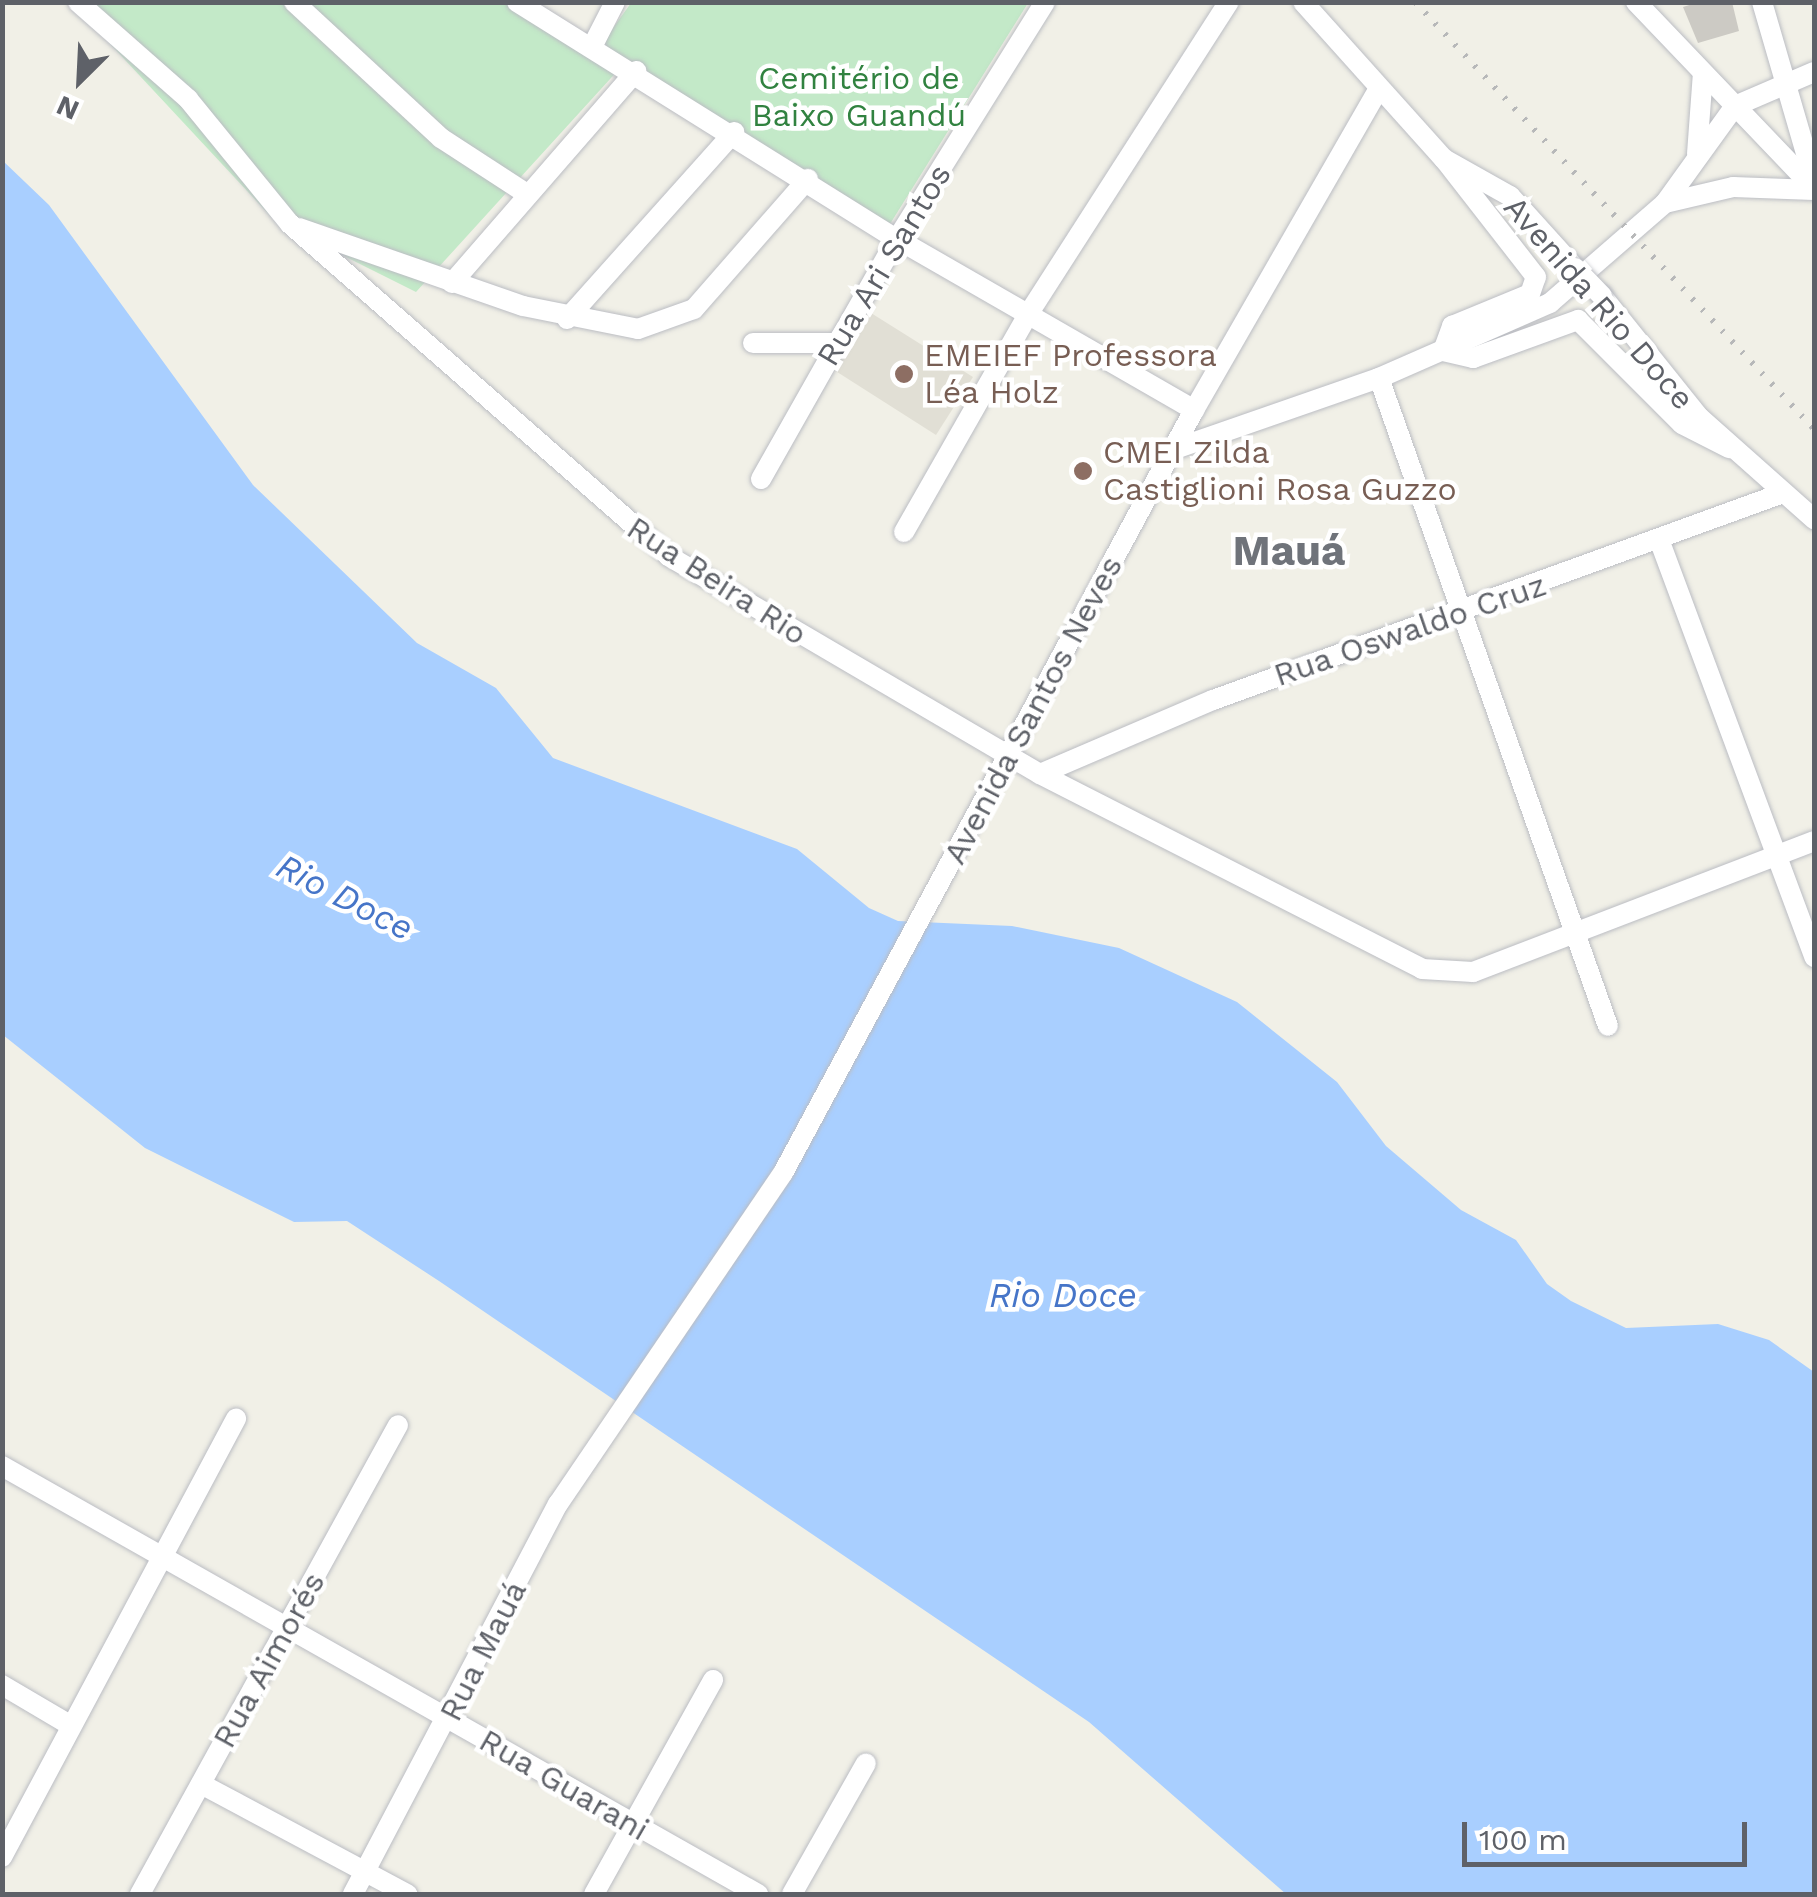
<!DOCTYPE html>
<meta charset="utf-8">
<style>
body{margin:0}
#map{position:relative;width:1817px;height:1897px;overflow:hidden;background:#f1f0e7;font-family:"Work Sans",sans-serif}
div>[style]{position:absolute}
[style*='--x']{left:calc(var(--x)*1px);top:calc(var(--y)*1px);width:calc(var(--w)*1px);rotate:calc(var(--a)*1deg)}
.education>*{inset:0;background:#e1dfd5}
.green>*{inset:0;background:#c3e9c8}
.water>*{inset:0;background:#a9cfff}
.building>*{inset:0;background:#cccac4}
.roads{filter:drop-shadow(0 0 2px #bbbdc3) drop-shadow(0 0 2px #bbbdc3)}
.minor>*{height:20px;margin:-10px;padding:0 10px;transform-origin:10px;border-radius:10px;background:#fff}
.rail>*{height:6px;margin-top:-3px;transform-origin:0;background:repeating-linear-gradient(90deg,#b7b8b9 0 2.5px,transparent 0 14.5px)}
.bridges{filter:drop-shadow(0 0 2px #bbbdc3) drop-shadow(0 0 2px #bbbdc3)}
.minor-bridge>*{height:20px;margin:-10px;padding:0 10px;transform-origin:10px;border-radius:10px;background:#fff}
.dots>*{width:28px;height:28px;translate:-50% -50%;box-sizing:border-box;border:5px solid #fff;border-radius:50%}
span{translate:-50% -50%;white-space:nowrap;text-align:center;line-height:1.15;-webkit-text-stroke:9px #fff;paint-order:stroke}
.park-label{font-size:32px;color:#318240}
.street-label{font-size:32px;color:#5e6168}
.education-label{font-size:32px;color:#785e54}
.left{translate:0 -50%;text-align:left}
.water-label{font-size:35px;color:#4675c8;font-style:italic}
.district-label{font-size:42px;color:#6f737a;font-weight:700}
.frame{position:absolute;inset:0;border:5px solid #5e6168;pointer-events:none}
.north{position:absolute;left:30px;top:30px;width:100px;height:100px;-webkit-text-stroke:8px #fff;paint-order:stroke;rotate:204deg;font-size:28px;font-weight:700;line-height:40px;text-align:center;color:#5e6168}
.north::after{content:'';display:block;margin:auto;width:35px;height:45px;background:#5e6168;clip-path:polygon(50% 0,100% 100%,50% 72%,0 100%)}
.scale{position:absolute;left:1462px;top:1822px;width:285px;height:45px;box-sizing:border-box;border:5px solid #5e6168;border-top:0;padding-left:12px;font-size:30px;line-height:35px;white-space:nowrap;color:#5e6168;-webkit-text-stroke:8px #fff;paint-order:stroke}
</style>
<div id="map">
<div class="education">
<i style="clip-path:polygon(871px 313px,973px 377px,936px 435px,834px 370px)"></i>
</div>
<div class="green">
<i style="clip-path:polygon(72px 3px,511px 3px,606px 53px,605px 39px,631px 3px,1028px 3px,890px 224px,621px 67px,416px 292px,276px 222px)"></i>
</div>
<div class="water">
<i style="clip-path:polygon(2px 160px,49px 205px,253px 485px,417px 643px,496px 688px,553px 758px,797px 849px,869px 908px,898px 921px,1012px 926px,1119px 948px,1237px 1002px,1337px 1082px,1386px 1146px,1461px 1210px,1516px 1240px,1547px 1284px,1571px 1301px,1626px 1328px,1718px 1324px,1769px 1340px,1814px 1372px,1814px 1894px,1286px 1894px,1089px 1722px,439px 1281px,347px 1221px,294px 1222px,145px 1148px,3px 1035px)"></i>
</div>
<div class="building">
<i style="clip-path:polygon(1699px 2px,1732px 2px,1739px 31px,1698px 43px,1683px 7px)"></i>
</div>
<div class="roads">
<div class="minor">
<i style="--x:78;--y:2;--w:147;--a:41.4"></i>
<i style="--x:188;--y:99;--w:161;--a:50.8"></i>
<i style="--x:290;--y:224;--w:505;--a:41.23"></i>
<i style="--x:670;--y:557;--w:429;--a:30.4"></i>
<i style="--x:1040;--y:774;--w:429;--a:27"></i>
<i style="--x:1422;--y:969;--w:51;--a:3.4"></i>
<i style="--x:1473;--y:972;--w:365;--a:-21"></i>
<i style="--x:294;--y:2;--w:200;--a:42.8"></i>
<i style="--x:441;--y:138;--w:103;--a:33.1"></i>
<i style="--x:517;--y:2;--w:448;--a:32"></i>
<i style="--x:897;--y:239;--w:343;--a:29.9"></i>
<i style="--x:1303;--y:2;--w:211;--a:48.1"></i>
<i style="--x:1444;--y:159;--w:76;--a:29.3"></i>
<i style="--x:1510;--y:196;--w:97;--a:47.9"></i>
<i style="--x:1636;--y:2;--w:257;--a:46.3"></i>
<i style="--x:1762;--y:2;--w:186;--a:73.8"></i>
<i style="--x:593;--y:45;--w:48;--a:-62.9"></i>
<i style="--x:1697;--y:154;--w:81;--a:-85.8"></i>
<i style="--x:1665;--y:203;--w:70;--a:-13.2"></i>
<i style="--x:1733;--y:187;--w:81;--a:2.1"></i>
<i style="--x:299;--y:228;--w:237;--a:19.2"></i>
<i style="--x:523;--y:306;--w:117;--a:11.3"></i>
<i style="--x:638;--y:329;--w:59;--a:-19.7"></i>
<i style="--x:694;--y:309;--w:173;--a:-48.8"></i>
<i style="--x:452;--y:283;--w:281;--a:-49"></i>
<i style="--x:1602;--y:296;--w:155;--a:51.3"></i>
<i style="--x:1699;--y:417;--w:154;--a:41.6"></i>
<i style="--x:567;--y:319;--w:251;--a:-48.2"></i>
<i style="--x:753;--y:343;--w:83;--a:0"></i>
<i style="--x:1443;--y:351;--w:31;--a:13"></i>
<i style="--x:1473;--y:358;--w:112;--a:-19.9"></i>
<i style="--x:1578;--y:320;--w:147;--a:45"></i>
<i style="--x:1682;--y:424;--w:53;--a:27.1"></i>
<i style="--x:1443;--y:351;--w:27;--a:-70"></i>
<i style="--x:1452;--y:326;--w:84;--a:-22.3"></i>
<i style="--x:1530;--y:294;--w:18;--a:-71"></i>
<i style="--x:1536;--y:277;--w:150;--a:-127.9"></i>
<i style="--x:1379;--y:378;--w:687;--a:70.54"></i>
<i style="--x:1172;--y:450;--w:219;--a:-19.2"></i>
<i style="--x:1379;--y:378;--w:187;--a:-23.7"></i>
<i style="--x:1550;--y:303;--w:152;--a:-41"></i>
<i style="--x:1665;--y:203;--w:120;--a:-54.2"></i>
<i style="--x:1735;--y:106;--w:86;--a:-23.3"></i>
<i style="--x:761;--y:479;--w:276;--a:-60.5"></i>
<i style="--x:897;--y:239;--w:279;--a:-58"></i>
<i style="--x:904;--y:532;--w:252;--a:-60.3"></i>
<i style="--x:1029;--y:313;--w:370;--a:-57.3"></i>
<i style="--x:1660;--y:542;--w:443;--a:69.6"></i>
<i style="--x:1040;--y:774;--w:188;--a:-23.2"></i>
<i style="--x:1213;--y:700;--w:606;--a:-19.96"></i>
<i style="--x:2;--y:1466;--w:869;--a:29.52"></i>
<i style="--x:2;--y:1685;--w:79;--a:30.5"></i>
<i style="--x:201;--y:1784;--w:234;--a:28.1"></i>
<i style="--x:2;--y:1857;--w:497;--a:-61.9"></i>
<i style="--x:140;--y:1894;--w:535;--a:-61.18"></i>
<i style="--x:353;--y:1894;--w:441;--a:-62.3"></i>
<i style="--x:558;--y:1504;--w:400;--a:-55.8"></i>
<i style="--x:783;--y:1173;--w:867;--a:-61.69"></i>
<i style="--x:1194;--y:410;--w:371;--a:-60.1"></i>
<i style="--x:594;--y:1894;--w:245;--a:-60.9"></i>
<i style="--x:792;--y:1894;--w:150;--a:-60.5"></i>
</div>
</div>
<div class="rail">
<i style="--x:1415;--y:2;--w:584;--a:46.94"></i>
</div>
<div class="bridges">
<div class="minor-bridge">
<i style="--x:1575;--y:268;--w:39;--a:46"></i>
</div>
</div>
<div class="dots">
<i style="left:904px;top:374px;background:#8d6e63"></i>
<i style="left:1083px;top:471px;background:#8d6e63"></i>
</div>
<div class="park-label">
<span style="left:859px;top:97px">Cemitério de<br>Baixo Guandú</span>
</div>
<div class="street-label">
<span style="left:884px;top:265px;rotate:-59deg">Rua Ari Santos</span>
<span style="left:1599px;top:303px;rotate:49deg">Avenida Rio Doce</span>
<span style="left:717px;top:581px;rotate:33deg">Rua Beira Rio</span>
<span style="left:1410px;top:630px;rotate:-19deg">Rua Oswaldo Cruz</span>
<span style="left:1033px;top:710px;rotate:-62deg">Avenida Santos Neves</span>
<span style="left:483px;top:1651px;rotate:-63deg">Rua Mauá</span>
<span style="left:269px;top:1660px;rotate:-61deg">Rua Aimorés</span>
<span style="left:564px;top:1785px;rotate:30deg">Rua Guarani</span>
</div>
<div class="education-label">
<span class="left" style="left:924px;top:374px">EMEIEF Professora<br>Léa Holz</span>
<span class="left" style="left:1103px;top:471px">CMEI Zilda<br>Castiglioni Rosa Guzzo</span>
</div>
<div class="water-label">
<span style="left:345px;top:897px;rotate:27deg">Rio Doce</span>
<span style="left:1063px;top:1295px">Rio Doce</span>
</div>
<div class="district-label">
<span style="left:1289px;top:551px">Mauá</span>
</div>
<div class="frame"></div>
<div class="north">N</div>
<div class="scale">100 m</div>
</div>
